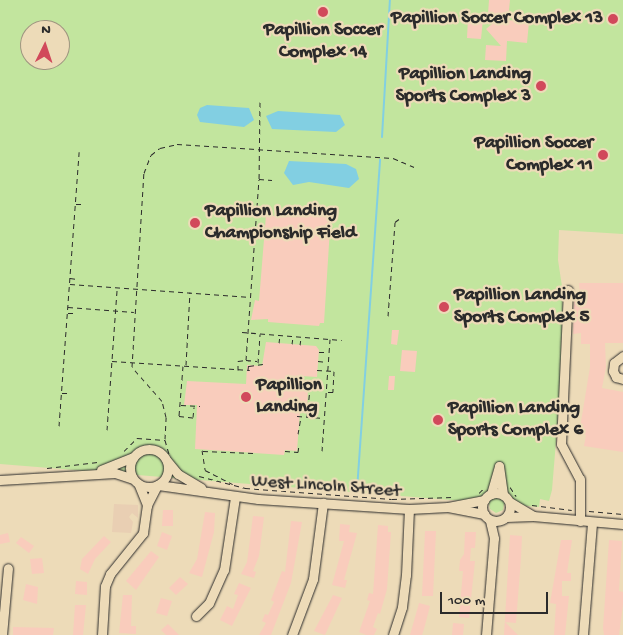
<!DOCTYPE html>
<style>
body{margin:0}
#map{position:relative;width:623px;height:635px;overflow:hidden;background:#eddbb8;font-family:"Gochi Hand",sans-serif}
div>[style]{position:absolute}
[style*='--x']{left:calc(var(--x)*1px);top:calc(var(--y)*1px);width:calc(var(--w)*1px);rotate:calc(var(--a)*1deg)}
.built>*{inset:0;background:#e9cfb3}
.green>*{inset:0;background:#c2e59e}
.water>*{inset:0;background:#82cfe2}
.stream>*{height:2px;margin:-1px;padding:0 1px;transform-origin:1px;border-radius:1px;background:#82cfe2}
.building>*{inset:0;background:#f9ccbc}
.path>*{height:1px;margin-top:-0.5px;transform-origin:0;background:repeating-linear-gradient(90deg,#2b2b2b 0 5px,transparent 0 9px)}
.roads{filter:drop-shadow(0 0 1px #2b2b2b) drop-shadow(0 0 1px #2b2b2b)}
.minor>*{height:9px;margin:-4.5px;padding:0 4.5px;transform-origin:4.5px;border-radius:4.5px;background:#eddbb8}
.minor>.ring{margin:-4.5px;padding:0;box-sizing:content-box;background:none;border:9px solid #eddbb8;border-radius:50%}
.dots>*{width:14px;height:14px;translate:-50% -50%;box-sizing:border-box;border:2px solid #eddbb8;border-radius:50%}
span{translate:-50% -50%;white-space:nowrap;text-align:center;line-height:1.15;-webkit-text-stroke:4.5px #eddbb8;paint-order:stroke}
.poi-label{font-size:19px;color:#2b2b2b;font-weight:700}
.right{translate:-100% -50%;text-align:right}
.left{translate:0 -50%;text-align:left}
.street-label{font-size:19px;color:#2b2b2b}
.north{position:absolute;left:20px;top:20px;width:50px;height:50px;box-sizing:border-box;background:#eddbb8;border:1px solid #9f9580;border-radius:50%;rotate:4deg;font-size:14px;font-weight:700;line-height:20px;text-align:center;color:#2b2b2b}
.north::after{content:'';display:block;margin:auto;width:18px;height:22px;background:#d1495b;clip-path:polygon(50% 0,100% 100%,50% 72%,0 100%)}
.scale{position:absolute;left:440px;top:592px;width:108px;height:22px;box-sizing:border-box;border:2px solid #2b2b2b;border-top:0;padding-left:6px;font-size:15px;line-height:18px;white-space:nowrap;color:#2b2b2b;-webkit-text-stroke:4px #eddbb8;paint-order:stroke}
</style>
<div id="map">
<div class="built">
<i style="clip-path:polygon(114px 504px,138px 505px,138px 518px,132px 513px,129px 517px,133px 522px,131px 533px,112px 532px)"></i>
</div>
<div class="green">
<i style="clip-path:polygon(evenodd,0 0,623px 0,623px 234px,559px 230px,558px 260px,563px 293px,560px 392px,552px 490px,549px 501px,540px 499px,539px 507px,504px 504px,503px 510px,496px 513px,490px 509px,489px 503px,0 464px,0 0,30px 30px,60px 30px,60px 60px,30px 60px,30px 30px)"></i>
</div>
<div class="water">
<i style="clip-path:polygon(207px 105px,249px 108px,254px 120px,244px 127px,200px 122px,197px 115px,200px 108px)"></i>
<i style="clip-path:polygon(278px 111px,340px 115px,345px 125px,336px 132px,272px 129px,266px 116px)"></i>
<i style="clip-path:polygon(289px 161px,346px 164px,356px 169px,359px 179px,349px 188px,309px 182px,293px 185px,284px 173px)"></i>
</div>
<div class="stream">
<i style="--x:382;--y:137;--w:137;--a:-86.7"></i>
<i style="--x:357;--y:490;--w:331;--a:-86"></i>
</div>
<div class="building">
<i style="clip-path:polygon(489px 0,510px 0,508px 20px,529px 22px,527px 43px,507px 41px,506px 61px,485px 60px,486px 45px,501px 46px,486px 29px,503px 15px,488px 14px)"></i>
<i style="clip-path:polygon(468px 18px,483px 19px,481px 39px,467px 38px)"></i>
<i style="clip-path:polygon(287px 210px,331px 213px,324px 323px,320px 323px,319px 326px,268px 322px,268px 319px,251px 320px,255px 300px,259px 301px,266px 215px,287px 217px)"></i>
<i style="clip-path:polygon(579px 283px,623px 283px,623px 343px,605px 343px,606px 367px,602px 388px,623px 392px,623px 452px,584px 446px,586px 435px,579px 434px,590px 367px,590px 344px,581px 344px,581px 333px,573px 334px,574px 297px,580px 296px)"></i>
<i style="clip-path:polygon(392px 330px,399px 330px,397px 345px,391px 344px)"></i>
<i style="clip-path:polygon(266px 342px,316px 346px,319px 350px,317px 377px,301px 376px,300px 387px,308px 388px,307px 412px,300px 411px,297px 451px,285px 450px,284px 455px,195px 449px,197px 405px,184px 405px,187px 381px,246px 384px,247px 365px,262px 366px)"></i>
<i style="clip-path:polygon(402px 350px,417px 351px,415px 372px,400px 371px)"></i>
<i style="clip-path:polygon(389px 376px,395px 376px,394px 390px,388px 390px)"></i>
<i style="clip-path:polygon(163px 510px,173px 510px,173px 526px,162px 526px)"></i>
<i style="clip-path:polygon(205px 512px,215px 513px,214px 532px,202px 577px,189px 573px,197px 559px)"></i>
<i style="clip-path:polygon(253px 516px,264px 517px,259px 556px,253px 571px,256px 572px,254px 578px,241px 574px,247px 562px)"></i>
<i style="clip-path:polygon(291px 521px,302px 522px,291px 583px,271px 635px,259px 635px,266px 623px,262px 621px,265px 614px,268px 615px,274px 602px,271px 600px,282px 571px,285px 572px)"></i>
<i style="clip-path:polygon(340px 524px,350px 525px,349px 532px,357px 533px,344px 580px,347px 580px,345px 588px,332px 585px,344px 541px,339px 541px)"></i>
<i style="clip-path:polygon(378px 525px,388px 526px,388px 532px,391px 532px,387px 589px,380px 614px,378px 613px,373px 627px,377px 629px,374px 635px,366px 635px,359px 632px,370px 601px,367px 600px,369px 593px,373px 594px)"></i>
<i style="clip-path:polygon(425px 531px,436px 531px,433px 596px,422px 596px)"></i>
<i style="clip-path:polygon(162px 532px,172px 536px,167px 550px,157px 546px)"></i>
<i style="clip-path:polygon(465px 532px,476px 532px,475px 548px,471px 548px,470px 561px,475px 561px,469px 618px,459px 617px,463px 571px,459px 571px,460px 560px,464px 554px)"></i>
<i style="clip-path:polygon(8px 533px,10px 542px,0 544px,0 535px)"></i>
<i style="clip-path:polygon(510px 535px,522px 536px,521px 558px,516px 623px,505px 622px,518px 635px,504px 635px)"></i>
<i style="clip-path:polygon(104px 536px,111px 542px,95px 559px,88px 574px,80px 569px,82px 559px)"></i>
<i style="clip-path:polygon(21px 537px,34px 546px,29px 553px,16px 543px)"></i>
<i style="clip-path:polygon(561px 540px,572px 540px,567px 573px,571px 573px,571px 581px,562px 581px,562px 596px,569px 596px,565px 635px,554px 635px,556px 604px,550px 603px)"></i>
<i style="clip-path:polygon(609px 540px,622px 541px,619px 591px,623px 592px,623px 604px,619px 635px,604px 635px,603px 628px)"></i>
<i style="clip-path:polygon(151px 551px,159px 557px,136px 590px,126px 581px)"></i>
<i style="clip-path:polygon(42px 558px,44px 573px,32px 574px,30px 559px)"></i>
<i style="clip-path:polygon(180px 577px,188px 584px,176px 595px,169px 588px)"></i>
<i style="clip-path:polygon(76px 581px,87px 582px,87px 595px,75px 594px)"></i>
<i style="clip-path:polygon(239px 583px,251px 588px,232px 626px,220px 620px,227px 606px,233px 609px,238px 595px,234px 594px)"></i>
<i style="clip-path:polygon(26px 584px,38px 587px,37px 604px,23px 600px)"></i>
<i style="clip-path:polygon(123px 595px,132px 595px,131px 626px,136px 626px,136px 634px,119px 633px)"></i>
<i style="clip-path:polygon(333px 595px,342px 598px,325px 635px,314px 631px)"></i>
<i style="clip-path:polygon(161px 598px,172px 601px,167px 616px,156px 613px)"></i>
<i style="clip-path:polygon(419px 603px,430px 606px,424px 629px,422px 635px,410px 635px)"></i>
<i style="clip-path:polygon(75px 605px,86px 605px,83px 635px,73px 635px)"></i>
<i style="clip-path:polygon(453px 623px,464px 624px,463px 635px,452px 635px)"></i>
<i style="clip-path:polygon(168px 624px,179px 635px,166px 635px,161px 630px)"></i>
<i style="clip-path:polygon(13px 627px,54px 628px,53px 635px,13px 635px)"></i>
</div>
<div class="path">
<i style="--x:260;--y:102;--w:77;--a:90.7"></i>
<i style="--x:259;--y:179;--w:13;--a:4"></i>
<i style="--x:76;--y:204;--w:6;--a:0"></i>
<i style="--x:70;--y:278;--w:7;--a:8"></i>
<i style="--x:70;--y:284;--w:181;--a:4.1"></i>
<i style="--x:68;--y:307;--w:66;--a:4.3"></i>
<i style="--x:68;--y:313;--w:7;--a:0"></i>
<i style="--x:388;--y:316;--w:94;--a:-85.7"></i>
<i style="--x:395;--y:222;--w:5;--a:-37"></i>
<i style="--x:242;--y:332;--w:100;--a:4.6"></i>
<i style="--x:279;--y:343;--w:8;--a:-83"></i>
<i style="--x:292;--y:344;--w:7;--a:-82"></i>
<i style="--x:300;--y:345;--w:7;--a:-82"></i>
<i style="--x:319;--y:352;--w:9;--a:0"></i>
<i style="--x:246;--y:360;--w:11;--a:5"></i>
<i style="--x:112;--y:361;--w:138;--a:3.7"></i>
<i style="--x:318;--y:361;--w:9;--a:6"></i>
<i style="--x:258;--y:363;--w:29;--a:-86"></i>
<i style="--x:186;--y:365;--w:73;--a:-86.9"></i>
<i style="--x:183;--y:366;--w:50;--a:94.6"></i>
<i style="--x:179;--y:416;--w:18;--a:6"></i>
<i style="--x:249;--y:366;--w:14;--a:-8"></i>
<i style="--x:238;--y:370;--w:9;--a:-90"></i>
<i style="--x:238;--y:361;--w:8;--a:-7"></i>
<i style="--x:246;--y:360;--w:181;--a:-85.9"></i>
<i style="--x:248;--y:370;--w:9;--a:-84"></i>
<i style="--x:317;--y:370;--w:17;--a:3"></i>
<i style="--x:334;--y:371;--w:21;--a:93"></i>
<i style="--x:333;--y:392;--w:6;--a:180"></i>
<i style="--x:62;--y:393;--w:7;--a:0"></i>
<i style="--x:181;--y:405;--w:19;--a:3"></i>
<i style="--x:297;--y:416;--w:27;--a:4"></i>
<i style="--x:193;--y:417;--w:10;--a:-84"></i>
<i style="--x:307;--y:417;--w:27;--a:-84"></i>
<i style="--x:59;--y:426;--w:275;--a:-85.8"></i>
<i style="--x:107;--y:430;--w:141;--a:-85.9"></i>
<i style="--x:298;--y:434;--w:17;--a:-80"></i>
<i style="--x:165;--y:439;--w:22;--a:-87"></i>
<i style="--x:166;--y:417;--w:16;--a:-104"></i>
<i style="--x:162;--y:401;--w:45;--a:-131.4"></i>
<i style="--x:132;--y:367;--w:194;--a:-86.5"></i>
<i style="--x:144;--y:173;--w:19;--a:-69"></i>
<i style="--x:151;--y:155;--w:11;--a:-38"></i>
<i style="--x:160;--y:148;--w:17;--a:-13"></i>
<i style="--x:177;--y:144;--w:216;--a:3.7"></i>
<i style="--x:393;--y:158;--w:23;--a:23"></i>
<i style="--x:202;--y:450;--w:20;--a:81"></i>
<i style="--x:205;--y:470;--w:31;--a:27"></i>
<i style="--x:124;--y:451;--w:18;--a:-45"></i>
<i style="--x:137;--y:438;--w:28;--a:4"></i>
<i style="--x:165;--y:440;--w:15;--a:74"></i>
<i style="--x:203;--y:451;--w:50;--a:2.3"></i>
<i style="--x:285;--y:451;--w:13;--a:4"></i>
<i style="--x:298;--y:452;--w:7;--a:-82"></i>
<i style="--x:322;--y:451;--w:112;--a:-85.9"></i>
<i style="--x:47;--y:468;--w:51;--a:-6.7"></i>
<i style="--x:199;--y:476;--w:48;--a:14.6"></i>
<i style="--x:245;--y:488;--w:147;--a:4.3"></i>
<i style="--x:392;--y:499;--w:61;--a:-1.9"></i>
<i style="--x:510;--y:487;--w:11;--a:56"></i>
<i style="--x:479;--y:493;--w:8;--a:-45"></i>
<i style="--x:532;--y:505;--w:40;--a:7.1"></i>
<i style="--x:589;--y:511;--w:34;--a:5"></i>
</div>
<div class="roads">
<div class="minor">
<i style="--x:568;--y:290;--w:154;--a:92.6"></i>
<i style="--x:561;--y:444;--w:40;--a:62"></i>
<i style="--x:580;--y:479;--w:42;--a:90"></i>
<i style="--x:623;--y:356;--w:11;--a:142"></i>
<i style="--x:614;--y:363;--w:8;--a:97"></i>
<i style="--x:613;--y:371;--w:7;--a:63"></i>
<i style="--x:616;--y:377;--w:7;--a:16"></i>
<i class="ring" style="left:130px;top:449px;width:29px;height:29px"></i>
<i style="--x:167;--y:461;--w:17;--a:50"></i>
<i style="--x:178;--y:474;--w:27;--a:31"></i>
<i style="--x:499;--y:466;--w:29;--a:82"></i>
<i style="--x:101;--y:470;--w:35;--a:-22"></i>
<i style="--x:0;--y:480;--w:115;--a:-3.5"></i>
<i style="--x:115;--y:473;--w:19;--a:18"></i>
<i style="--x:139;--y:485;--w:22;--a:68"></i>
<i style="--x:158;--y:485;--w:101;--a:8"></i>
<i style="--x:258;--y:499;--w:151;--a:3.8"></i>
<i style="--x:409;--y:509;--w:39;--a:-3"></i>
<i style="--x:448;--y:507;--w:37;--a:-11"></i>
<i class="ring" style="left:482px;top:493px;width:19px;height:19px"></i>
<i style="--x:491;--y:494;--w:29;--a:-74"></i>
<i style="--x:510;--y:502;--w:27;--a:31"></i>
<i style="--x:448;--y:507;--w:37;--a:11"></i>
<i style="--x:506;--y:517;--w:27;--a:-2"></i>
<i style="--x:533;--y:516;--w:90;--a:5.1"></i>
<i style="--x:196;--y:616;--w:18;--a:-45"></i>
<i style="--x:209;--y:603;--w:36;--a:-66"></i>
<i style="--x:224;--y:570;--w:74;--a:-81.4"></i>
<i style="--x:2;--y:635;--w:67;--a:-84.9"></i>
<i style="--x:102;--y:635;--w:49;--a:-86.5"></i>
<i style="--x:105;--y:586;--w:13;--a:-67"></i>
<i style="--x:110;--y:574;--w:53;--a:-51.2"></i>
<i style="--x:143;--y:533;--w:28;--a:-82"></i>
<i style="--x:147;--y:505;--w:22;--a:-63"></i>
<i style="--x:292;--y:635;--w:60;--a:-69.4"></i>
<i style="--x:313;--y:579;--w:77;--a:-82.5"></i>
<i style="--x:393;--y:635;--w:29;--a:-72"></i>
<i style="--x:402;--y:607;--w:32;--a:-83"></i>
<i style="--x:406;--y:575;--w:66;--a:-87.4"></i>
<i style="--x:486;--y:635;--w:97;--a:-85.3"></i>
<i style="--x:494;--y:538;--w:18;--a:-103"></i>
<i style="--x:583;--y:635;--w:113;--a:-85.4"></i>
</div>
</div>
<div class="dots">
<i style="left:323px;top:12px;background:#d1495b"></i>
<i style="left:613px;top:19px;background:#d1495b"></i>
<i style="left:541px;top:86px;background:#d1495b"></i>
<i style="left:603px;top:155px;background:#d1495b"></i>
<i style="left:195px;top:223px;background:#d1495b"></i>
<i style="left:444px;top:307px;background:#d1495b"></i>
<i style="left:246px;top:397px;background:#d1495b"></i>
<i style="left:438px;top:420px;background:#d1495b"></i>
</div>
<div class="poi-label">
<span class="right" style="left:603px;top:19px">Papillion Soccer Complex 13</span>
<span style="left:323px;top:42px">Papillion Soccer<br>Complex 14</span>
<span class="right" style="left:531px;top:86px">Papillion Landing<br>Sports Complex 3</span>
<span class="right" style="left:593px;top:155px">Papillion Soccer<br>Complex 11</span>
<span class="left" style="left:205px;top:223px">Papillion Landing<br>Championship Field</span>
<span class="left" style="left:454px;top:307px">Papillion Landing<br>Sports Complex 5</span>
<span class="left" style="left:256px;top:397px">Papillion<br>Landing</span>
<span class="left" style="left:448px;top:420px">Papillion Landing<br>Sports Complex 6</span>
</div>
<div class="street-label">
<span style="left:326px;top:487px;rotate:4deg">West Lincoln Street</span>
</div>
<div class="north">N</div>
<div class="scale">100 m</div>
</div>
